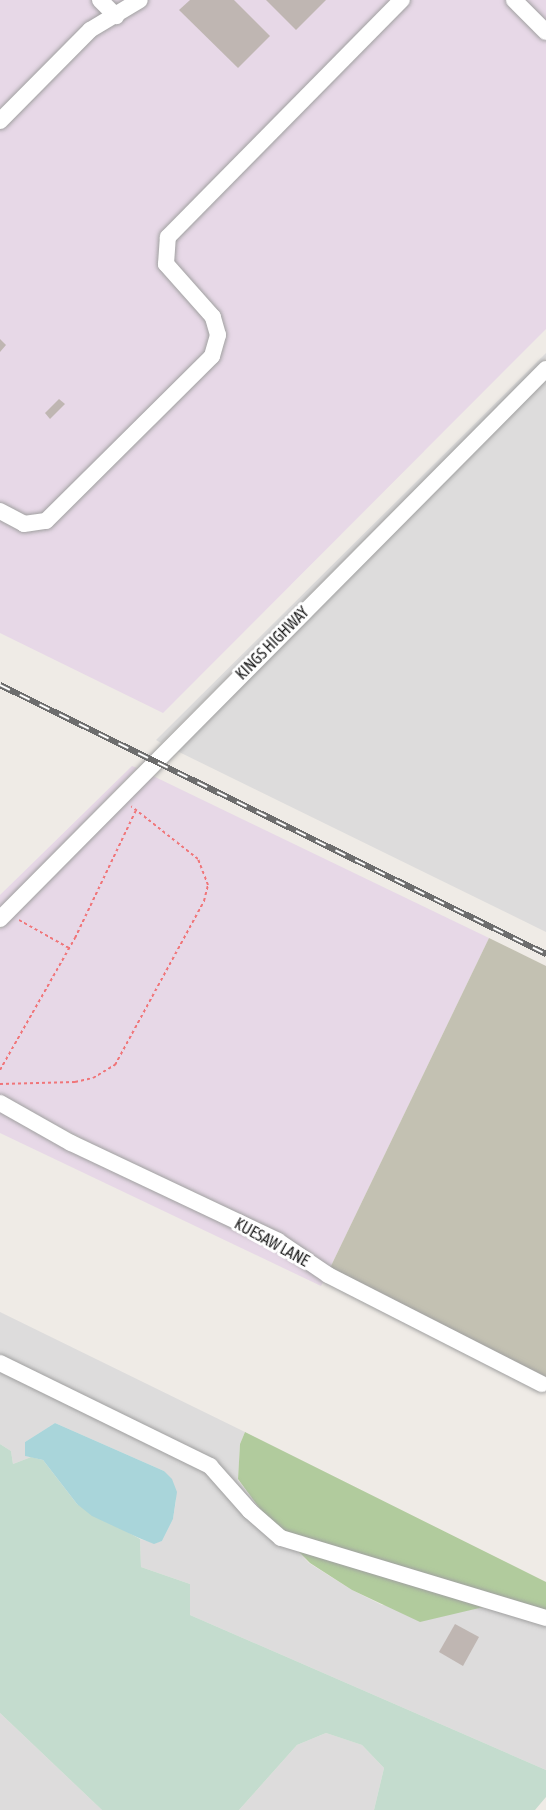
<!DOCTYPE html>
<style>
body{margin:0}
#map{position:relative;width:546px;height:1810px;overflow:hidden;background:#efebe6;font-family:"Asap Condensed",sans-serif}
div>[style]{position:absolute}
[style*='--x']{left:calc(var(--x)*1px);top:calc(var(--y)*1px);width:calc(var(--w)*1px);rotate:calc(var(--a)*1deg)}
.residential>*{inset:0;background:#dddcdc}
.industrial>*{inset:0;background:#e7d8e7}
.construction>*{inset:0;background:#c3c1b2}
.forest>*{inset:0;background:#b1cb9d}
.wetland>*{inset:0;background:#c4dcce}
.water>*{inset:0;background:#a9d5da}
.building>*{inset:0;background:#bfb6b2}
.path>*{height:2px;margin-top:-1px;transform-origin:0;background:repeating-linear-gradient(90deg,#f07579 0 3px,transparent 0 6px)}
.roads{filter:drop-shadow(0 0 2px #a0a0a0) drop-shadow(0 0 2px #a0a0a0)}
.minor>*{height:16px;margin:-8px;padding:0 8px;transform-origin:8px;border-radius:8px;background:#fff}
.rail>*{height:6px;margin-top:-3px;transform-origin:0;background:repeating-linear-gradient(90deg,#fff 0 11px,#6d6d6d 0 22px);box-sizing:border-box;border-block:2px solid #6d6d6d}
span{translate:-50% -50%;white-space:nowrap;text-align:center;line-height:1.15;-webkit-text-stroke:6px #fff;paint-order:stroke}
.street-label{font-size:16px;color:#1f1f1f}
</style>
<div id="map">
<div class="residential">
<i style="clip-path:polygon(546px 353px,546px 358px,161px 743px,156px 740px)"></i>
<i style="clip-path:polygon(546px 380px,546px 932px,175px 750px)"></i>
<i style="clip-path:polygon(0 1312px,245px 1432px,240px 1444px,238px 1480px,271px 1524px,309px 1563px,352px 1590px,382px 1605px,457px 1611px,492px 1605px,546px 1615px,546px 1770px,190px 1615px,190px 1584px,141px 1567px,140px 1539px,154px 1543px,162px 1541px,173px 1519px,176px 1500px,164px 1471px,55px 1423px,25px 1442px,25px 1456px,31px 1457px,13px 1464px,11px 1451px,0 1444px)"></i>
<i style="clip-path:polygon(0 1713px,102px 1810px,0 1810px)"></i>
<i style="clip-path:polygon(326px 1733px,362px 1745px,384px 1768px,374px 1810px,239px 1810px,297px 1745px)"></i>
</div>
<div class="industrial">
<i style="clip-path:polygon(0 0,546px 0,546px 329px,163px 713px,0 633px)"></i>
<i style="clip-path:polygon(132px 766px,137px 768px,0 908px,0 895px)"></i>
<i style="clip-path:polygon(151px 775px,489px 938px,330px 1268px,0 1096px,0 929px)"></i>
<i style="clip-path:polygon(0 1111px,275px 1248px,324px 1280px,321px 1286px,0 1133px)"></i>
</div>
<div class="construction">
<i style="clip-path:polygon(489px 938px,546px 966px,546px 1379px,330px 1268px)"></i>
</div>
<div class="forest">
<i style="clip-path:polygon(245px 1432px,546px 1582px,546px 1615px,492px 1605px,420px 1622px,352px 1590px,310px 1563px,271px 1524px,238px 1479px,240px 1444px)"></i>
</div>
<div class="wetland">
<i style="clip-path:polygon(0 1444px,11px 1451px,13px 1464px,31px 1457px,43px 1460px,77px 1504px,140px 1539px,141px 1567px,190px 1584px,190px 1615px,546px 1770px,546px 1797px,535px 1810px,374px 1810px,384px 1768px,362px 1745px,326px 1733px,297px 1745px,239px 1810px,102px 1810px,0 1713px)"></i>
</div>
<div class="water">
<i style="clip-path:polygon(55px 1423px,164px 1471px,172px 1479px,177px 1492px,173px 1519px,162px 1541px,154px 1544px,139px 1538px,92px 1516px,77px 1504px,43px 1460px,25px 1456px,25px 1442px)"></i>
</div>
<div class="building">
<i style="clip-path:polygon(190px 0,234px 0,270px 36px,238px 68px,179px 10px)"></i>
<i style="clip-path:polygon(266px 0,326px 0,296px 30px)"></i>
<i style="clip-path:polygon(0 339px,6px 345px,0 352px)"></i>
<i style="clip-path:polygon(59px 399px,65px 404px,50px 419px,45px 413px)"></i>
<i style="clip-path:polygon(455px 1624px,479px 1637px,463px 1666px,439px 1652px)"></i>
</div>
<div class="path">
<i style="--x:19;--y:920;--w:57;--a:29.2"></i>
<i style="--x:0;--y:1070;--w:152;--a:-60.4"></i>
<i style="--x:75;--y:938;--w:142;--a:-64.5"></i>
<i style="--x:0;--y:1084;--w:75;--a:-1.5"></i>
<i style="--x:75;--y:1082;--w:18;--a:-13"></i>
<i style="--x:93;--y:1078;--w:26;--a:-31"></i>
<i style="--x:115;--y:1065;--w:187;--a:-61.5"></i>
<i style="--x:204;--y:901;--w:16;--a:-76"></i>
<i style="--x:208;--y:885;--w:28;--a:-111"></i>
<i style="--x:198;--y:859;--w:85;--a:-141.7"></i>
</div>
<div class="roads">
<div class="minor">
<i style="--x:100;--y:0;--w:23;--a:45"></i>
<i style="--x:514;--y:0;--w:45;--a:45"></i>
<i style="--x:0;--y:121;--w:128;--a:-45.3"></i>
<i style="--x:90;--y:30;--w:58;--a:-31"></i>
<i style="--x:0;--y:511;--w:27;--a:28"></i>
<i style="--x:24;--y:524;--w:22;--a:-8"></i>
<i style="--x:46;--y:521;--w:234;--a:-44.8"></i>
<i style="--x:212;--y:356;--w:22;--a:-74"></i>
<i style="--x:218;--y:335;--w:19;--a:-106"></i>
<i style="--x:213;--y:317;--w:71;--a:-131.6"></i>
<i style="--x:166;--y:264;--w:27;--a:-86"></i>
<i style="--x:168;--y:237;--w:333;--a:-45.4"></i>
<i style="--x:0;--y:919;--w:775;--a:-45.21"></i>
<i style="--x:0;--y:1103;--w:81;--a:29.4"></i>
<i style="--x:71;--y:1143;--w:229;--a:25.3"></i>
<i style="--x:278;--y:1241;--w:60;--a:34.2"></i>
<i style="--x:328;--y:1275;--w:240;--a:27"></i>
<i style="--x:0;--y:1363;--w:234;--a:26.1"></i>
<i style="--x:210;--y:1466;--w:60;--a:48.4"></i>
<i style="--x:250;--y:1511;--w:41;--a:41.1"></i>
<i style="--x:281;--y:1538;--w:277;--a:16.8"></i>
</div>
</div>
<div class="rail">
<i style="--x:0;--y:685;--w:609;--a:26.23"></i>
</div>
<div class="street-label">
<span style="left:272px;top:643px;rotate:-45deg">KINGS HIGHWAY</span>
<span style="left:272px;top:1242px;rotate:29deg">KUESAW LANE</span>
</div>
</div>
